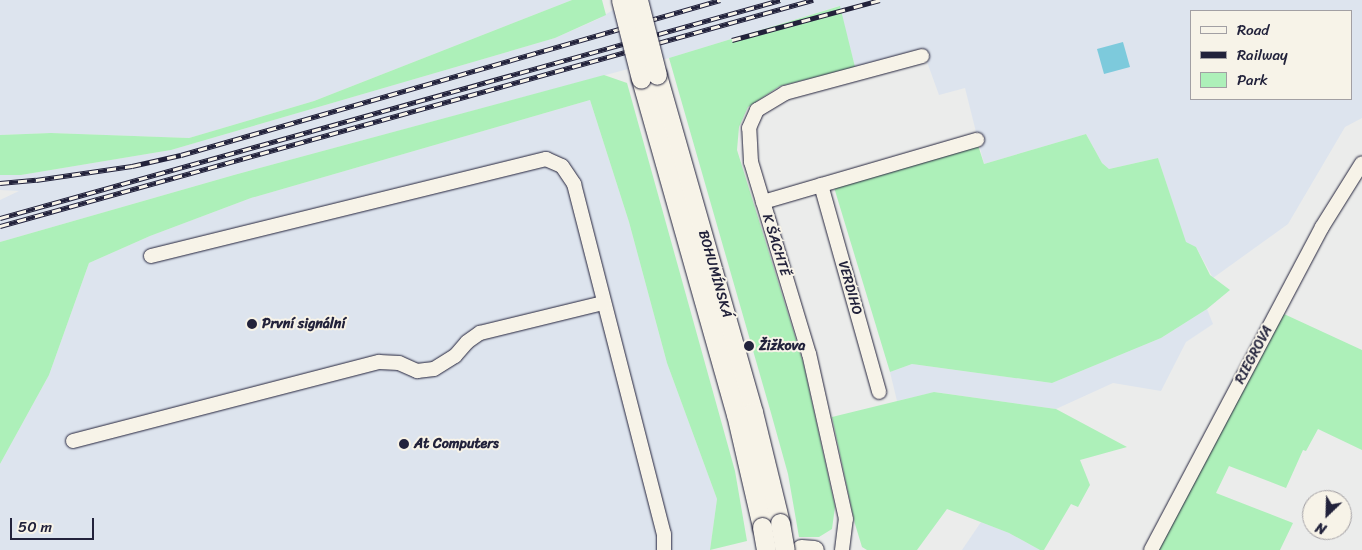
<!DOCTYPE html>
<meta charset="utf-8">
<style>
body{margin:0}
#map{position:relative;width:1362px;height:550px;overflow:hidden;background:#ebeceb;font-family:Sriracha,sans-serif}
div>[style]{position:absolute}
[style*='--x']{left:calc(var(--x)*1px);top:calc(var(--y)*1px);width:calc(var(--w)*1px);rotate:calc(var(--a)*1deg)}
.built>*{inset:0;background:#dde4ee}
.green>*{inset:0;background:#adf0b9}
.water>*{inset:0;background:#7dcadc}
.roads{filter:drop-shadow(0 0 1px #22223b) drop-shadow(0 0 1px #22223b)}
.street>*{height:14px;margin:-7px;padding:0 7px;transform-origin:7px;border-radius:7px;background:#f7f3e8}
.secondary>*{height:19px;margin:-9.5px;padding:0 9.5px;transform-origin:9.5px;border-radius:9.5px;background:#f7f3e8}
.rail>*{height:5px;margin-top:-2.5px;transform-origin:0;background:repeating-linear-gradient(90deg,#f7f3e8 0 9px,#22223b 0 18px);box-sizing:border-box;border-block:1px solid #22223b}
.bridges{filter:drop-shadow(0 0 1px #22223b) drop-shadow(0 0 1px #22223b)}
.secondary-bridge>*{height:19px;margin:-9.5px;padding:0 9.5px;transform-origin:9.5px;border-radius:9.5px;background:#f7f3e8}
.dots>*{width:14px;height:14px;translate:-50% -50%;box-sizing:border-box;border:2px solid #f7f3e8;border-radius:50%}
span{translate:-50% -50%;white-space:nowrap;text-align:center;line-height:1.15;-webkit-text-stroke:4px #f7f3e8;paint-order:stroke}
.street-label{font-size:14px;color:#22223b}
.poi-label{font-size:14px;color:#22223b;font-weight:700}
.left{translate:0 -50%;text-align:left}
.legend{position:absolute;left:1190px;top:10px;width:162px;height:90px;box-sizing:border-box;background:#f7f3e8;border:1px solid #a29fa3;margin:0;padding:6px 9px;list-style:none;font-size:15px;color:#22223b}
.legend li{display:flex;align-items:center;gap:10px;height:25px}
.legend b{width:25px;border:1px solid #a29fa3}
.north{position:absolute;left:1302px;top:490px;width:50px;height:50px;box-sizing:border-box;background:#f7f3e8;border:1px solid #a29fa3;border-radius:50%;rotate:204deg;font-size:14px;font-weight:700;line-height:20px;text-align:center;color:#22223b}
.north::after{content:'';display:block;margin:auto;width:18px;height:22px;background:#22223b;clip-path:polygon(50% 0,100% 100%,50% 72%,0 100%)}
.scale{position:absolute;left:10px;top:518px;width:84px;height:22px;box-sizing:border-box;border:2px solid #22223b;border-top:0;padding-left:6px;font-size:15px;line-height:18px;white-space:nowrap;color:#22223b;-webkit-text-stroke:4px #f7f3e8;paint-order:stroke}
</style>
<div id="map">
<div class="built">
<i style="clip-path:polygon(0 0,572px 0,314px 101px,189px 138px,51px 133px,0 135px)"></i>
<i style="clip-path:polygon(evenodd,642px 0,1362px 0,1362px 118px,1345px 127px,1288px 224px,1213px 278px,1196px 247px,1186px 243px,1158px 158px,1109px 169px,1102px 163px,1086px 134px,984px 164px,965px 88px,939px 95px,922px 48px,855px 67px,839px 6px,669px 58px,234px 175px,0 242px,0 200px,19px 191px,0 190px,0 175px,21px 175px,171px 150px,555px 38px,598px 19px,613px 10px,642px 0,1191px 11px,1351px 11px,1351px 99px,1191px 99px,1191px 11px)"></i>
<i style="clip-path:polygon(590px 100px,629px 222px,667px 363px,717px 499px,710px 550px,0 550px,0 464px,49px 375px,89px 263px,150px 236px,251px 198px)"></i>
<i style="clip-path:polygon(1207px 309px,1213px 324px,1186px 342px,1161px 391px,1113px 383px,1056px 409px,935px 392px,897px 401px,890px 372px,912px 364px,1052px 383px,1161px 338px)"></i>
<i style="clip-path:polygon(981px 522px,1009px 533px,1040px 550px,962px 550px)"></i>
</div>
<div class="green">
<i style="clip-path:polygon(572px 0,602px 0,606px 15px,555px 38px,171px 150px,21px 175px,0 175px,0 135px,51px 133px,189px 138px,314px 101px)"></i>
<i style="clip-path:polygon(840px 6px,855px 67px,780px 86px,748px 107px,739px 127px,737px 150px,803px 362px,835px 507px,832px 529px,819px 537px,799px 537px,788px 474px,771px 413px,669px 58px)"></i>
<i style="clip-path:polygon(604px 75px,627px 83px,735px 471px,747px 541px,710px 550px,717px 499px,667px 363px,629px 222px,590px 100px,251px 198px,150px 236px,89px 263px,49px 375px,0 464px,0 242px,234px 175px)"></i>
<i style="clip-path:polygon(1086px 134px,1102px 163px,1109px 169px,1158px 158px,1186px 242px,1196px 247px,1210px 275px,1230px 290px,1207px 309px,1161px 338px,1052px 383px,912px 364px,890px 372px,833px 184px,978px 145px,984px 164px)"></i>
<i style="clip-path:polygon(1284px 314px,1362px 350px,1362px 450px,1318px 429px,1306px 451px,1303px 450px,1286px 488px,1229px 466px,1216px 493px,1293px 523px,1280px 550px,1158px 550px)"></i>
<i style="clip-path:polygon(934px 392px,1056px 409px,1127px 447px,1080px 460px,1090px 485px,1078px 507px,1071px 504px,1044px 550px,1040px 550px,1009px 533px,947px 509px,917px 550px,867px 550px,862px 547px,855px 524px,832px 417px)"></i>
</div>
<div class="water">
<i style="clip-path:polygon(1123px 42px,1130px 67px,1104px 74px,1097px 49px)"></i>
</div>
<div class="roads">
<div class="street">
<i style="--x:821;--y:185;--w:215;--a:74.3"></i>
<i style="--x:763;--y:202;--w:223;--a:-16.2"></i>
<i style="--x:151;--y:256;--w:407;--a:-13.8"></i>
<i style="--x:546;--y:159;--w:17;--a:24"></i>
<i style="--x:562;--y:166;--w:22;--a:56"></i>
<i style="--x:574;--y:184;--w:361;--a:75.6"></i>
<i style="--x:664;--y:534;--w:16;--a:90"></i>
<i style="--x:73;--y:441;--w:316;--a:-14.5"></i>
<i style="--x:379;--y:362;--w:20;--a:3"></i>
<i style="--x:399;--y:363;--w:20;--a:24"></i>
<i style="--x:417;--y:371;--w:17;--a:-7"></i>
<i style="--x:434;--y:369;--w:25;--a:-32"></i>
<i style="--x:455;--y:356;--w:18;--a:-49"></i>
<i style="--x:467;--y:342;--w:16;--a:-35"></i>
<i style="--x:480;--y:333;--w:127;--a:-13.7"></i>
<i style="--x:842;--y:550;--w:31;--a:-83"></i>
<i style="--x:846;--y:519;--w:169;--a:-102.6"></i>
<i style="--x:809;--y:354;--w:201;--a:-106.8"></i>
<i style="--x:751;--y:162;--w:34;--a:-93"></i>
<i style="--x:749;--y:128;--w:20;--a:-66"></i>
<i style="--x:757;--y:110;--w:33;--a:-31"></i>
<i style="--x:785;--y:93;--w:142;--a:-15.1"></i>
<i style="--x:1151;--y:550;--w:365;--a:-62.1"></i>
<i style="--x:1322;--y:227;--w:75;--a:-58"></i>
</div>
<div class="secondary">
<i style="--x:657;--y:75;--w:350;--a:74.1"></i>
<i style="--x:753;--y:412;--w:114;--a:76.3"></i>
<i style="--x:641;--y:79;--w:348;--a:74.2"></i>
<i style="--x:736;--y:414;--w:116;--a:77"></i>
<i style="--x:801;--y:549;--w:13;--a:4"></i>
</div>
</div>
<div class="rail">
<i style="--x:732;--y:40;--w:153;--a:-15.1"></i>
<i style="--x:0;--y:183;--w:36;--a:-5"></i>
<i style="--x:36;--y:180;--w:97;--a:-8.3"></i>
<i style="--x:132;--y:166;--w:50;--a:-12.7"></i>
<i style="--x:181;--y:155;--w:561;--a:-16.04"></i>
<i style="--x:0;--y:218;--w:810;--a:-15.61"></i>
<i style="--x:0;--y:226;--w:844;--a:-15.54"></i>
</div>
<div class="bridges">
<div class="secondary-bridge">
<i style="--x:621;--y:0;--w:81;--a:75.8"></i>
<i style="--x:638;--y:0;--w:77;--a:75.8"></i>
<i style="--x:780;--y:523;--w:27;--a:80"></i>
<i style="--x:762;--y:527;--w:23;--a:80"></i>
</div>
</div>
<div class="dots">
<i style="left:252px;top:324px;background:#22223b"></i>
<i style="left:749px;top:346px;background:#22223b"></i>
<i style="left:404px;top:444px;background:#22223b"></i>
</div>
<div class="street-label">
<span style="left:776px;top:245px;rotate:73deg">K ŠACHTĚ</span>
<span style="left:715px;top:274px;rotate:74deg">BOHUMÍNSKÁ</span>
<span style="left:850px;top:288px;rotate:74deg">VERDIHO</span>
<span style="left:1254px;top:355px;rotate:-62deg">RIEGROVA</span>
</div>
<div class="poi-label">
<span class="left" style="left:262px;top:324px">První signální</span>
<span class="left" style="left:759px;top:346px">Žižkova</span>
<span class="left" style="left:414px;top:444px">At Computers</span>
</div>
<ul class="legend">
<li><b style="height:6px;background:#f7f3e8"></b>Road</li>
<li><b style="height:6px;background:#22223b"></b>Railway</li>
<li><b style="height:14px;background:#adf0b9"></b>Park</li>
</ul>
<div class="north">N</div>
<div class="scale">50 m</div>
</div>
